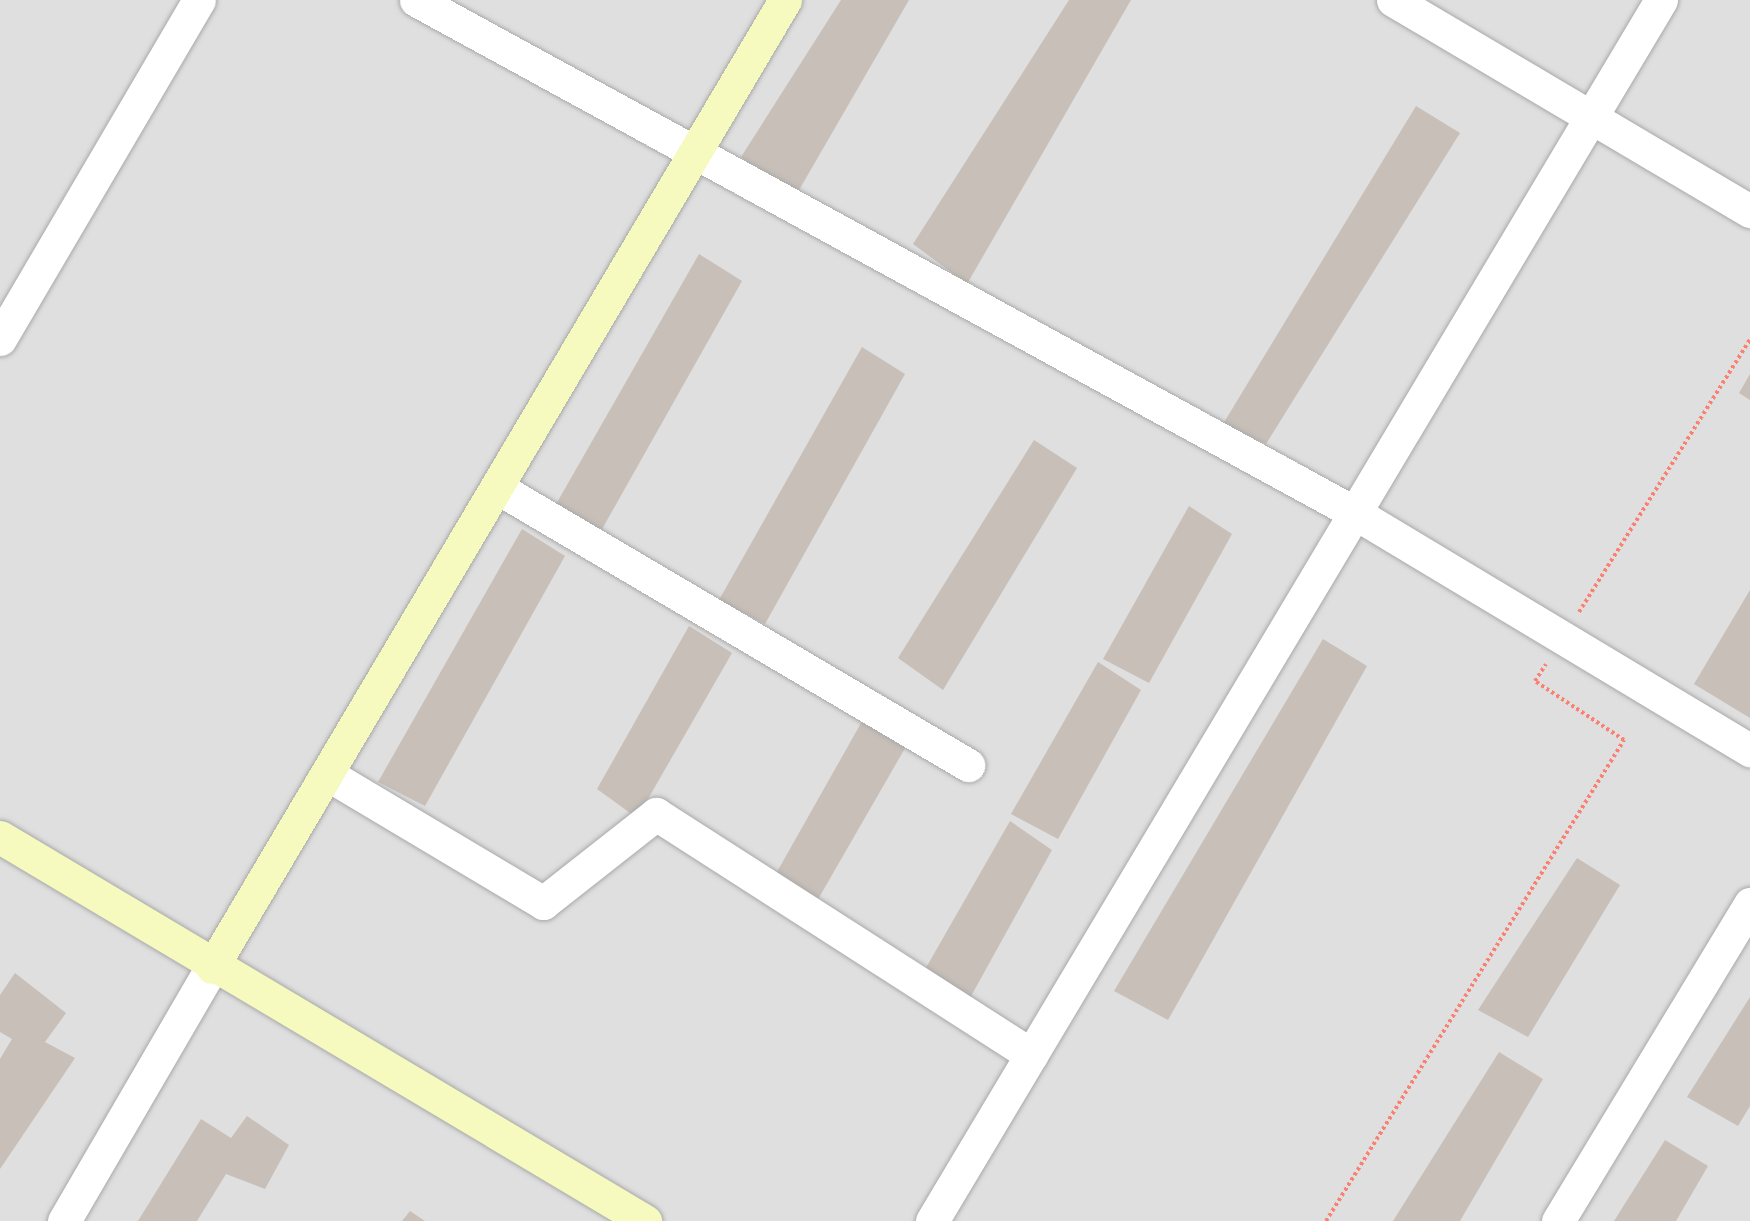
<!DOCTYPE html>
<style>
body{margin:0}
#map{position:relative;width:1750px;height:1221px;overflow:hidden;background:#f2efe9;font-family:"Sofia Sans Condensed",sans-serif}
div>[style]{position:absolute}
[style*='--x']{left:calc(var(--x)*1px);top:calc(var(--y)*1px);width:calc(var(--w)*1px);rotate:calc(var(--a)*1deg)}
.residential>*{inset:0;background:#e0dfdf}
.building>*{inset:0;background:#c7bfb8}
.path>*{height:4px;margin-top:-2px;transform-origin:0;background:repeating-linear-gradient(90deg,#fa8072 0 3px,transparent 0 6px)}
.roads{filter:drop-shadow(0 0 2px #a9a9a9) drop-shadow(0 0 2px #a9a9a9)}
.minor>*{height:33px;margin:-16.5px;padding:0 16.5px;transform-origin:16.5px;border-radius:16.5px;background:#fff}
.tertiary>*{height:33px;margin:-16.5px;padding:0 16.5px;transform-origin:16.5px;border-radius:16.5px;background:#fff}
.secondary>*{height:33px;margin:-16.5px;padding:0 16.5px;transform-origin:16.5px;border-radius:16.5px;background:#f7fabf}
span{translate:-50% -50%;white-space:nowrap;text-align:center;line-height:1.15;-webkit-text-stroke:6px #fff;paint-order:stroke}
</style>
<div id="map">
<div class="residential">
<i style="clip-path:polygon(0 0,1750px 0,1750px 1221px,0 1221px)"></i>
</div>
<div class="building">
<i style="clip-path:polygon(841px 0,909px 0,795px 197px,741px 157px)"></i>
<i style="clip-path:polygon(1069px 0,1131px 0,967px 284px,913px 244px)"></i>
<i style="clip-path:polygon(1416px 106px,1460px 133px,1266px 444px,1223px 424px)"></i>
<i style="clip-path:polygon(699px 254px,742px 281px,601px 531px,555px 506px)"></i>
<i style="clip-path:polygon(862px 347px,905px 374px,765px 624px,719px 600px)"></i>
<i style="clip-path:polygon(1750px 374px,1750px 400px,1739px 393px)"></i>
<i style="clip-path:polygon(1034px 440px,1077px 468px,943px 690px,898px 658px)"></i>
<i style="clip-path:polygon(1189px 506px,1232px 534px,1149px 683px,1103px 659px)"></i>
<i style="clip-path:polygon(522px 529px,565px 556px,425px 806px,378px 782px)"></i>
<i style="clip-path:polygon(1750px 590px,1750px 718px,1694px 684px)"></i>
<i style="clip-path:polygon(689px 626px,732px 653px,637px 818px,597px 789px)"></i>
<i style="clip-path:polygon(1323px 639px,1367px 666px,1168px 1020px,1114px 991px)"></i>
<i style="clip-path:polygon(1098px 662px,1141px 690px,1058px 839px,1011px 814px)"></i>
<i style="clip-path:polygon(865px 716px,908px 743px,813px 908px,773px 879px)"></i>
<i style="clip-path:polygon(1010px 821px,1052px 850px,970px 998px,923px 973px)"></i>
<i style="clip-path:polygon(1577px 858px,1620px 885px,1528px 1037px,1478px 1010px)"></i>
<i style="clip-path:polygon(15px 973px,66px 1013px,45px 1042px,75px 1058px,0 1169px,0 1059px,12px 1039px,0 1032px,0 995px)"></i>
<i style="clip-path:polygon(1750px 997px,1750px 1106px,1738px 1126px,1687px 1097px)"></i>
<i style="clip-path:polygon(1499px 1052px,1543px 1079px,1460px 1221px,1393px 1221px)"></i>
<i style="clip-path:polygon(247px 1116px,289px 1145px,265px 1189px,226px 1174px,197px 1221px,138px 1221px,201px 1119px,231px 1138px)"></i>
<i style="clip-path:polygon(1665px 1140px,1708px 1166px,1676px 1221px,1614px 1221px)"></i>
<i style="clip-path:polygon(410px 1211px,425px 1221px,402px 1221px)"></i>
</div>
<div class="path">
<i style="--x:1579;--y:612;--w:322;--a:-57.9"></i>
<i style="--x:1326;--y:1221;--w:566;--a:-58.22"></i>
<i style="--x:1624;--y:740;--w:107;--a:-146.5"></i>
<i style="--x:1535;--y:681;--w:20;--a:-57"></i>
</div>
<div class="roads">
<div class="minor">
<i style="--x:498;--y:488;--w:546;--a:30.51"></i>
<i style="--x:327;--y:774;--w:252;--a:30.8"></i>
<i style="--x:543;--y:903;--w:144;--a:-38.2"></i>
<i style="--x:656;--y:814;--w:446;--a:32.7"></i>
<i style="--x:64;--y:1221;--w:294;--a:-59.8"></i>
</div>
<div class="tertiary">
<i style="--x:416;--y:0;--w:1070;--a:28.65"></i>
<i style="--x:1355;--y:513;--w:461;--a:31"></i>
<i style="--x:1393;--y:0;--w:415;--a:30.6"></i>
<i style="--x:0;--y:339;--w:393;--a:-59.6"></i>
<i style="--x:932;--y:1221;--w:1422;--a:-59.16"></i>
<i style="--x:1558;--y:1221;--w:371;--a:-58.8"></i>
</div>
<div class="secondary">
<i style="--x:0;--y:837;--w:751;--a:30.77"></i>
<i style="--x:212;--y:967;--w:1124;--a:-59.35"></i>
</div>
</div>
</div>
